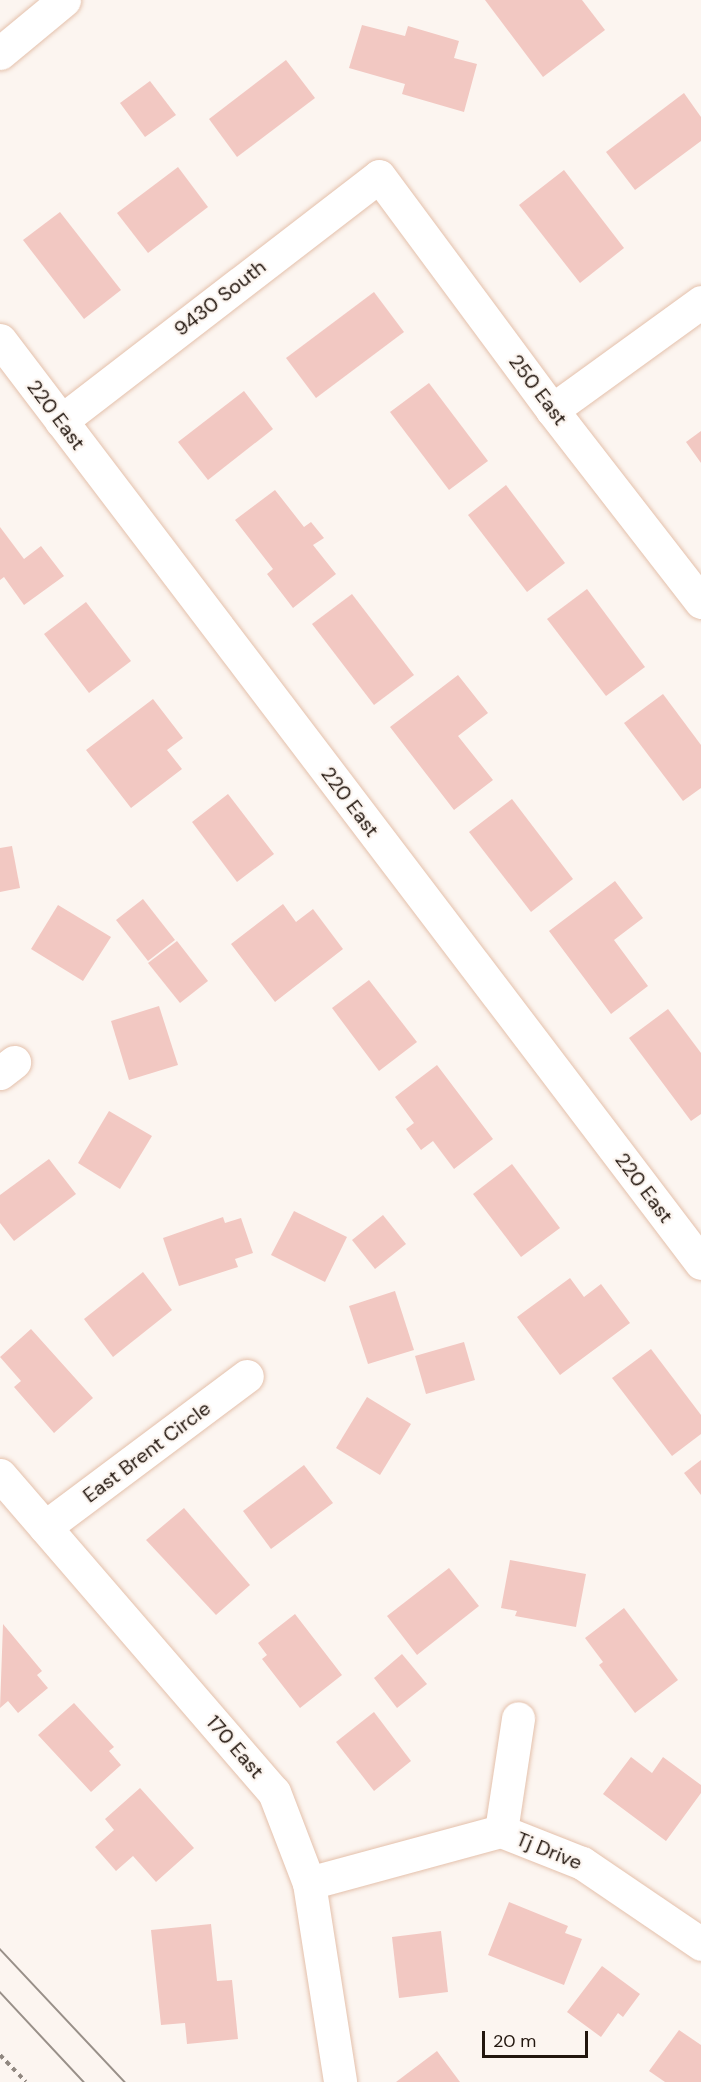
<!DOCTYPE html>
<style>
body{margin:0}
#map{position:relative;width:701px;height:2082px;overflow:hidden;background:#fcf5f0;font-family:"DM Sans",sans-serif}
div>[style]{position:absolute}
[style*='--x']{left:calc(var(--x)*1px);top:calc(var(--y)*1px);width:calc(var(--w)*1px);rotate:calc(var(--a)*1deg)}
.building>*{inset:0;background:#f2c8c2}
.path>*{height:4px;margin-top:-2px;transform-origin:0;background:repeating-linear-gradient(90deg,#908780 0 4.5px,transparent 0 9px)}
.roads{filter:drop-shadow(0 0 2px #e4c1ac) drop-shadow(0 0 2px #e4c1ac)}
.minor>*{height:33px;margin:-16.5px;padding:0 16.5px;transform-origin:16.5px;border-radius:16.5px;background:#fff}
.tram>*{height:1.5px;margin:-0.75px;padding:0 0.75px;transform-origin:0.75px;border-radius:0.75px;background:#999089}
span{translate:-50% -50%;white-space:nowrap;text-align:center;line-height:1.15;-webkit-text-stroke:4.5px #fcf5f0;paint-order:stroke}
.street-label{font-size:20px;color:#22160e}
.scale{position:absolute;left:482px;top:2031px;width:106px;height:27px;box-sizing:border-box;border:3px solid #22160e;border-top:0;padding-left:8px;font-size:18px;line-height:21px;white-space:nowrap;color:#22160e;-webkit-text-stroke:4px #fcf5f0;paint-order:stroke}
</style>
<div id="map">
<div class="building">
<i style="clip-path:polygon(485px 0,582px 0,605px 30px,543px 77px)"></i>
<i style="clip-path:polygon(362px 25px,405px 36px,408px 26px,459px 41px,454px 58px,477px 64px,464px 112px,402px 94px,405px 84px,349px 68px)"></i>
<i style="clip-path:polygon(286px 60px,315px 98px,237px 157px,209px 119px)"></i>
<i style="clip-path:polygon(150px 81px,176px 115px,145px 137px,120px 103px)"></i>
<i style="clip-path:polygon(684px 93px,701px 117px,701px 141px,635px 190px,606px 152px)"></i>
<i style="clip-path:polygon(178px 167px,208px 207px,148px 253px,117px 213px)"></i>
<i style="clip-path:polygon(564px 170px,624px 248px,580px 283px,519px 205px)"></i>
<i style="clip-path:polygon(60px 212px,121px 290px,84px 319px,23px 240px)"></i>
<i style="clip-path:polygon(374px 292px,404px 332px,316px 398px,286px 358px)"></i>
<i style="clip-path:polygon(429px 383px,488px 461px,449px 490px,390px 412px)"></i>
<i style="clip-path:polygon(244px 391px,273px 429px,208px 480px,178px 442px)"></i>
<i style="clip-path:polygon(701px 431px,701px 463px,686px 442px)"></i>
<i style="clip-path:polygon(506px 485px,565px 563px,527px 592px,468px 515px)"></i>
<i style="clip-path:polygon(275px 490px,304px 527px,311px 522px,324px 538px,313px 545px,336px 574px,293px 608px,267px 574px,273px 569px,235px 520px)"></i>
<i style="clip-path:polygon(0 527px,24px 559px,41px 546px,64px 576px,24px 605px,4px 577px,0 580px)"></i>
<i style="clip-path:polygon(587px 589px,645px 667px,606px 696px,547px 619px)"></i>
<i style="clip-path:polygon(352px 594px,414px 675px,374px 705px,312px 624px)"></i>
<i style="clip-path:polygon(86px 602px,131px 661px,89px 693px,44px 634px)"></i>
<i style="clip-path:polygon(458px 675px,488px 713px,458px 736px,493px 780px,454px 810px,390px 727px)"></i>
<i style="clip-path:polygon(663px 694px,701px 745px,701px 788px,683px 801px,624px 723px)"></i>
<i style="clip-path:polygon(153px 699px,183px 738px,167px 750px,182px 769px,131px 808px,86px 750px)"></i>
<i style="clip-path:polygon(228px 794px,274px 854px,237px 882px,192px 822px)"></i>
<i style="clip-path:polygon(512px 799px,573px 879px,531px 912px,469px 832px)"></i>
<i style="clip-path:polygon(12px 846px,20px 888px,0 892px,0 848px)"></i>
<i style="clip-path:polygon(615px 881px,643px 918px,614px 940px,648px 986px,611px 1014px,549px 931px)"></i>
<i style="clip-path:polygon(143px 899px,175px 940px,148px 961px,116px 920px)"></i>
<i style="clip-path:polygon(283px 904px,296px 922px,313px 909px,343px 949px,275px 1002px,231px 944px)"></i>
<i style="clip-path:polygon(58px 905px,111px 937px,83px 981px,31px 949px)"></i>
<i style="clip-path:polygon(177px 941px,208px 981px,180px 1003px,148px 963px)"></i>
<i style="clip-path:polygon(369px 980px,417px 1042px,379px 1071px,332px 1008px)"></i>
<i style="clip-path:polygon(159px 1006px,178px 1065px,129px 1080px,111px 1021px)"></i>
<i style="clip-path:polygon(668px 1009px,701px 1053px,701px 1114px,691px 1121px,629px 1038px)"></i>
<i style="clip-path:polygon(437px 1065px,493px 1139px,454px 1169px,433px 1141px,421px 1150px,406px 1129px,414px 1123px,395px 1097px)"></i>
<i style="clip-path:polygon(109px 1111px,152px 1136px,120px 1189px,78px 1163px)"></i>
<i style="clip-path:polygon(49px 1159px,76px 1194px,14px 1241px,0 1223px,0 1195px)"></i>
<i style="clip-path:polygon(512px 1164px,560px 1228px,521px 1257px,473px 1194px)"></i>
<i style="clip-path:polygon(294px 1211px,347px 1237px,325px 1282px,271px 1255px)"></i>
<i style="clip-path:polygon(383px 1215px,406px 1244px,375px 1269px,352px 1240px)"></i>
<i style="clip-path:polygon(223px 1217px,225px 1223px,241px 1218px,253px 1253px,235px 1259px,238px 1267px,179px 1286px,163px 1238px)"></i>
<i style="clip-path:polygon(143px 1272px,172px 1310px,113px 1357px,84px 1319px)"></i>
<i style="clip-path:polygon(570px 1278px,584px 1297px,601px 1284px,630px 1323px,560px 1375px,517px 1317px)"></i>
<i style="clip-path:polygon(395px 1291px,414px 1350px,368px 1364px,349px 1306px)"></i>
<i style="clip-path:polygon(31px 1329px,93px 1398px,54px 1433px,14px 1387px,21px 1381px,0 1357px)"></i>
<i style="clip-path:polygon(464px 1342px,475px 1380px,426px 1394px,415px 1356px)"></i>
<i style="clip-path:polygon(651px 1349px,701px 1415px,701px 1434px,672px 1456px,612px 1378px)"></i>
<i style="clip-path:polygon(367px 1397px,411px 1424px,380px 1475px,336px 1448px)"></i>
<i style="clip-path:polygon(701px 1460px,701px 1495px,684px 1473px)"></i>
<i style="clip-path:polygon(304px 1465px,333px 1503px,271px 1549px,243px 1511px)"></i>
<i style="clip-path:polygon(184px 1508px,250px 1585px,216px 1615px,146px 1540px)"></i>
<i style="clip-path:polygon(510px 1560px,586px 1574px,576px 1627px,515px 1616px,517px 1611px,501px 1608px)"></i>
<i style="clip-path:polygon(449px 1568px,479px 1606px,417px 1655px,387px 1616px)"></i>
<i style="clip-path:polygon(624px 1608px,678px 1680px,635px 1713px,599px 1665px,603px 1662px,585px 1638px)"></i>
<i style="clip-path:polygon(295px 1614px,342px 1675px,300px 1708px,262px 1659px,267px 1655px,258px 1643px)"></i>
<i style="clip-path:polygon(3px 1624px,42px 1671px,37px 1675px,48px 1688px,18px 1713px,8px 1701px,0 1708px)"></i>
<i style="clip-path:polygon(402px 1654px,427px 1684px,397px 1708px,374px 1678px)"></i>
<i style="clip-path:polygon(74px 1703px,114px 1747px,109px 1751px,121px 1765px,91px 1792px,38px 1735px)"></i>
<i style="clip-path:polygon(374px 1712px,411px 1761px,374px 1791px,336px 1742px)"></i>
<i style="clip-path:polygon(631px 1757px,652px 1773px,663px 1757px,701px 1785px,701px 1793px,666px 1841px,603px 1794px)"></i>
<i style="clip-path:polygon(140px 1788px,194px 1848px,156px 1882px,133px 1856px,116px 1871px,95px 1847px,114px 1830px,105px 1819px)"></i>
<i style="clip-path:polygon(509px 1902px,568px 1926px,565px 1933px,582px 1939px,564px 1985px,488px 1955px)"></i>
<i style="clip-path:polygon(211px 1924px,217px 1981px,232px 1980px,238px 2039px,187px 2044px,185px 2023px,161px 2025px,151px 1930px)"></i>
<i style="clip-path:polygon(441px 1931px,448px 1992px,399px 1998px,392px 1937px)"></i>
<i style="clip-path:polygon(602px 1966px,640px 1994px,623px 2017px,618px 2013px,601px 2037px,567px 2012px)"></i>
<i style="clip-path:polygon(679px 2030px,701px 2045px,701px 2082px,665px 2082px,649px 2071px)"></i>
<i style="clip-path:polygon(437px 2051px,460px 2082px,396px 2082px)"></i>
</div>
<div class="path">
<i style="--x:0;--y:2055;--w:37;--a:46"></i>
</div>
<div class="roads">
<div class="minor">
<i style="--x:0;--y:53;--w:83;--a:-39.6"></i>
<i style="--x:0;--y:340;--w:1159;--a:52.78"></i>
<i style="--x:552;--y:410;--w:184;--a:-35.9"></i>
<i style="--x:61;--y:421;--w:401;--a:-37.6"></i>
<i style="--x:379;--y:176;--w:291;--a:53.5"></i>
<i style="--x:552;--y:410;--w:243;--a:52.2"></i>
<i style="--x:0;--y:1073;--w:18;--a:-38"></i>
<i style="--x:0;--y:1475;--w:419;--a:49.2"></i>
<i style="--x:274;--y:1792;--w:97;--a:69"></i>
<i style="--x:309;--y:1883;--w:201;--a:81.1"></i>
<i style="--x:45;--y:1527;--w:252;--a:-36.8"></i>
<i style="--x:501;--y:1831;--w:114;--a:-81.4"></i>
<i style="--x:309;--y:1883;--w:199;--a:-15.2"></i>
<i style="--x:501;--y:1831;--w:87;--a:21.6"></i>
<i style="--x:582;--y:1863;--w:144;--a:34.2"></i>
</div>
</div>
<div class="tram">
<i style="--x:0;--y:1949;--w:183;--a:46.8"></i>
<i style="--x:0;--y:1992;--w:123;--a:47"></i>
</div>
<div class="street-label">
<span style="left:220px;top:298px;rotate:-38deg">9430 South</span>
<span style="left:538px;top:390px;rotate:53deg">250 East</span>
<span style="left:56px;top:415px;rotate:53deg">220 East</span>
<span style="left:350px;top:802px;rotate:53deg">220 East</span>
<span style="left:644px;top:1188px;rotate:53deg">220 East</span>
<span style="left:147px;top:1452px;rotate:-37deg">East Brent Circle</span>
<span style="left:235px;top:1747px;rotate:49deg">170 East</span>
<span style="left:549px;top:1851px;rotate:22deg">Tj Drive</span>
</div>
<div class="scale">20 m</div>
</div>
